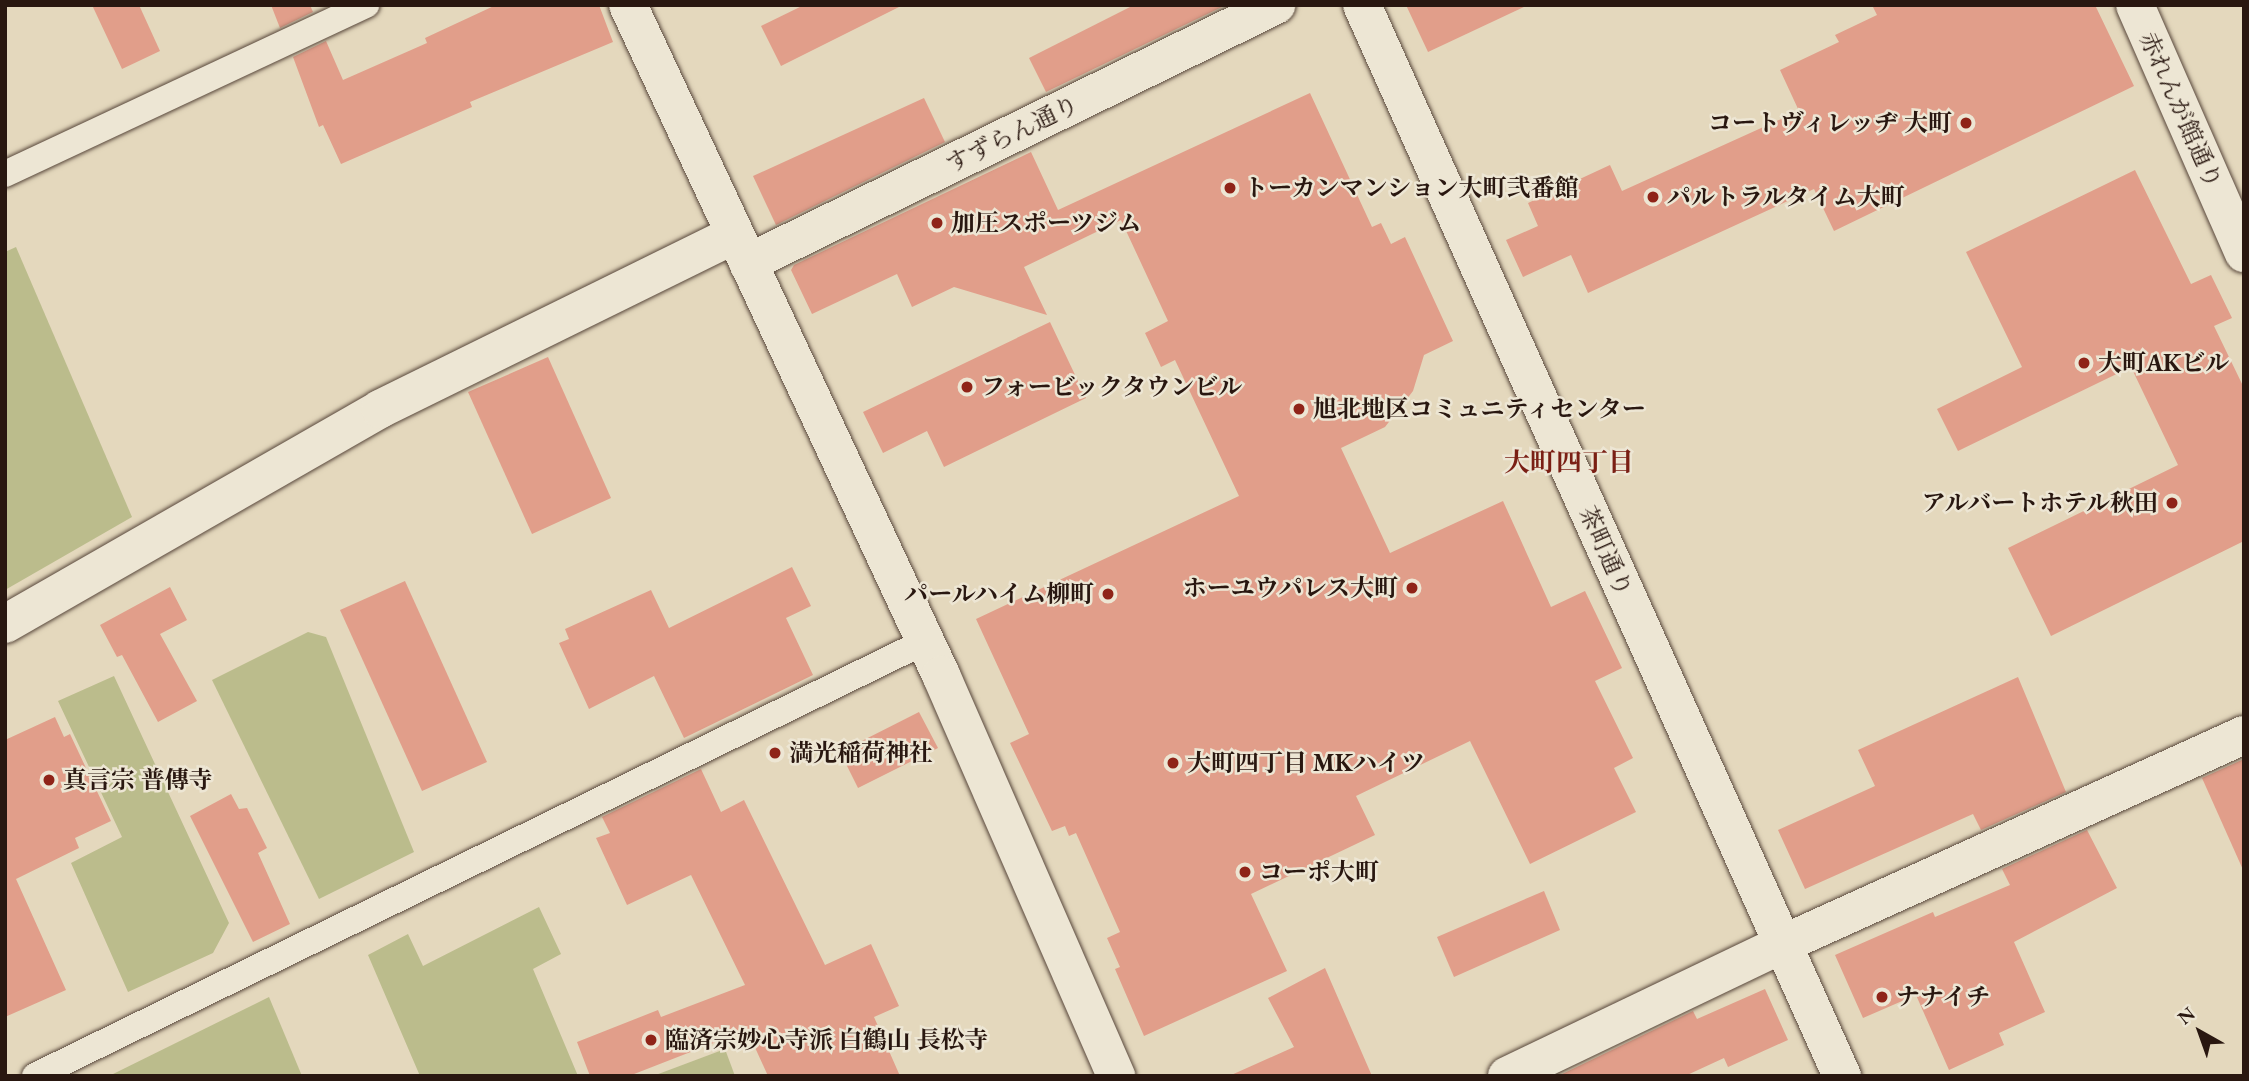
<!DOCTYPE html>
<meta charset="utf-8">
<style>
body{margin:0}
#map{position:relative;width:2249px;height:1081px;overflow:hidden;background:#e4d8bd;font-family:"EB Garamond","Noto Serif JP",serif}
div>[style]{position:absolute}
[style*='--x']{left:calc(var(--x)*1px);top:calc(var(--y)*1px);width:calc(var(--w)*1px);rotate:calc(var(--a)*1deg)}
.green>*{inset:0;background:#bbbc8c}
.building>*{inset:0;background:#e19e8a}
.roads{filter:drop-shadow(0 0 2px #58473b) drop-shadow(0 0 2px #58473b)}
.service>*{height:26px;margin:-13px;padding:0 13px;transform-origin:13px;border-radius:13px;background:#ede6d4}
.minor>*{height:38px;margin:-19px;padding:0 19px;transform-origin:19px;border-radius:19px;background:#ede6d4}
.tertiary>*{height:38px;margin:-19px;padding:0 19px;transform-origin:19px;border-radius:19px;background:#ede6d4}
.dots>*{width:19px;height:19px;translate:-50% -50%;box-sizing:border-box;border:4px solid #ede6d4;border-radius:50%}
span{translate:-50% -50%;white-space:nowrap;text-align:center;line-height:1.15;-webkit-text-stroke:5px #ede6d4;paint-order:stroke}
.street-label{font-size:24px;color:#291710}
.poi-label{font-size:24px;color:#291710;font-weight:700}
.right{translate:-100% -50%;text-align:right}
.left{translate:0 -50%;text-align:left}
.neighbourhood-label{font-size:26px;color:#7a1f14;font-weight:700}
.frame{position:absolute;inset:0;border:7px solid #291710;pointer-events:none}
.north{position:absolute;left:2165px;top:997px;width:70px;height:70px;-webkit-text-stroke:5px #ede6d4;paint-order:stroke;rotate:320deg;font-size:19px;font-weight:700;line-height:28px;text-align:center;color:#291710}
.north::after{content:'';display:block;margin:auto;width:24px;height:32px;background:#291710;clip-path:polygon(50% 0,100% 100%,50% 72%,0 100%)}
</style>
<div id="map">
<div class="green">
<i style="clip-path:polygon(16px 247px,132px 517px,5px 590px,5px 252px)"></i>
<i style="clip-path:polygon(308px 632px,326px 637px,414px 852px,319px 899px,212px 680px)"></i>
<i style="clip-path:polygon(114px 676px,229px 923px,213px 953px,128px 992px,71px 863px,122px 837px,58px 701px)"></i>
<i style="clip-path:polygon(539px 907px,561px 954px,533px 969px,578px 1076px,420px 1076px,368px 955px,408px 934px,423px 966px)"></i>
<i style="clip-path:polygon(269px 997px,302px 1076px,109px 1076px)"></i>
<i style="clip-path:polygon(725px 1049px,735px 1076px,653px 1076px)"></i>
</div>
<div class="building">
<i style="clip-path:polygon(92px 5px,139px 5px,160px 51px,122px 69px)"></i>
<i style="clip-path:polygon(271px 5px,310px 5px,313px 12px,280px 28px)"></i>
<i style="clip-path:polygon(496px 5px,599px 5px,613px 42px,470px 102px,472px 107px,341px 164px,323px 125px,319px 127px,293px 57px,326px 41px,343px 80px,427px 43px,425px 38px)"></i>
<i style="clip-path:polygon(804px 5px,903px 5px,781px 66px,761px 26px)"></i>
<i style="clip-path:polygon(1134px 5px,1226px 5px,1046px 92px,1029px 58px)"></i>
<i style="clip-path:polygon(1406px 5px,1528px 5px,1428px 52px)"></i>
<i style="clip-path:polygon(1872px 5px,2095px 5px,2134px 86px,1834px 231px,1814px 189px,1588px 293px,1571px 255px,1523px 277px,1506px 240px,1538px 226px,1528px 203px,1610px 165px,1622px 191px,1799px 111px,1780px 70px,1839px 42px,1835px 35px,1877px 15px)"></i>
<i style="clip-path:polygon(1310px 93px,1372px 227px,1381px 223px,1391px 244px,1405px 237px,1453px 341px,1424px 355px,1413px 391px,1385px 427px,1341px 448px,1390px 553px,1503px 501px,1551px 607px,1585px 591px,1622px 668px,1595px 681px,1633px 758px,1614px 768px,1636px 812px,1530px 864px,1470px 741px,1356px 796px,1375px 835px,1251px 894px,1287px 971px,1144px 1036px,1115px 969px,1120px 967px,1107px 938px,1120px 932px,1076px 833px,1069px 836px,1065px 826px,1052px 831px,1010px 743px,1029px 734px,976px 619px,1239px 496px,1175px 360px,1161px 367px,1145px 333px,1168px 321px,1121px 220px,1024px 267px,1047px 315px,954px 287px,912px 307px,897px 274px,812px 314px,791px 270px,794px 265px,1031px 152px,1058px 210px)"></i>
<i style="clip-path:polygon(924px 98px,945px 142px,776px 225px,753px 176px)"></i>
<i style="clip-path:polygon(2135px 170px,2191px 284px,2211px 275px,2232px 318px,2214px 326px,2244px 388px,2244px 541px,2051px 636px,2008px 548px,2178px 465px,2131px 367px,1958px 451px,1937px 409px,2022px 367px,1966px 252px)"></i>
<i style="clip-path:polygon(1050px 322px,1086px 398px,944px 467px,927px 431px,883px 453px,863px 412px)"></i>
<i style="clip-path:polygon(548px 357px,611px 498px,532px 534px,468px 392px)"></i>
<i style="clip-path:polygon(792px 567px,811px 606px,786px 618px,813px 675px,684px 738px,654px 676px,589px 709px,559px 643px,569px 639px,565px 629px,651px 590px,669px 628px)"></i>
<i style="clip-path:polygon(405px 581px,487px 762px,422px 791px,340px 610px)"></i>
<i style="clip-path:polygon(170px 587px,187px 620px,160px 634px,197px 701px,158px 722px,122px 655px,117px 657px,100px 625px)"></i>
<i style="clip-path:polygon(2018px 677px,2066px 792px,1981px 830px,1973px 814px,1805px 889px,1778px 830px,1875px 786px,1858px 750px)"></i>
<i style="clip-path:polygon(919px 712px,938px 748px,858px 788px,840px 752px)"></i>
<i style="clip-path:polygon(55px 717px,64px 737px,70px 734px,111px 821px,75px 838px,79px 848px,16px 879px,66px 990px,5px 1017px,5px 740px)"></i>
<i style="clip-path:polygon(2244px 759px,2244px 872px,2202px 778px)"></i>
<i style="clip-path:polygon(701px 769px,721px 812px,744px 800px,825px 965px,871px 944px,899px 1006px,874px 1017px,900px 1076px,768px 1076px,747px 1030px,629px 1076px,590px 1076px,577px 1042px,658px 1010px,661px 1017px,745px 985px,691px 875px,627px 905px,596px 838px,610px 833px,602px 817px)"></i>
<i style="clip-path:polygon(231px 794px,239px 809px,247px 808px,267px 848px,258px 853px,290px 924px,253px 942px,190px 816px)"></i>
<i style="clip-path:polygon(2087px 830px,2117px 888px,2014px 942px,2045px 1012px,1999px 1033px,2004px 1045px,1949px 1070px,1916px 995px,1863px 1018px,1835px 955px,1933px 912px,1935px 917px,2010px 885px,2002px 869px)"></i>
<i style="clip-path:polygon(1544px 891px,1560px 930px,1454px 977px,1437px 937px)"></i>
<i style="clip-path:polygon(1325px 968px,1372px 1076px,1229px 1076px,1294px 1047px,1268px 998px)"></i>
<i style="clip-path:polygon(1765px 989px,1788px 1040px,1728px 1067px,1724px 1058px,1685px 1076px,1558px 1076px,1693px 1011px,1697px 1019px)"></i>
</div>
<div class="roads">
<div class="service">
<i style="--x:5;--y:174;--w:399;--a:-25.1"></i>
<i style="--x:35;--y:1076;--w:992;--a:-26.02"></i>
</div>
<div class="minor">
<i style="--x:748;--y:263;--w:588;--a:-26.04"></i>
<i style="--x:5;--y:624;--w:432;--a:-29.8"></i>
<i style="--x:380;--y:409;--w:394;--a:-26.2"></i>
<i style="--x:1507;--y:1076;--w:306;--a:-25.6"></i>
<i style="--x:1783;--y:944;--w:506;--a:-24.39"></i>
</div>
<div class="tertiary">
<i style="--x:628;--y:5;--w:740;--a:64.96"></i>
<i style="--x:941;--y:675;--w:438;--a:66.4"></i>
<i style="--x:1362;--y:5;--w:1174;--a:65.86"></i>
<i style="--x:2135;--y:5;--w:271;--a:66.3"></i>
</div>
</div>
<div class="dots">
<i style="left:1966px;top:123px;background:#8f2418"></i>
<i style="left:1230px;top:188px;background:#8f2418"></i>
<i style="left:1653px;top:197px;background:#8f2418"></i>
<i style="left:937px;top:223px;background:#8f2418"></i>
<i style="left:2084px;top:363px;background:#8f2418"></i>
<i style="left:967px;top:387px;background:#8f2418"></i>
<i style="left:1299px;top:409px;background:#8f2418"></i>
<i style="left:2172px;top:503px;background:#8f2418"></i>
<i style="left:1412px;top:588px;background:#8f2418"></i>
<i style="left:1108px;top:594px;background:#8f2418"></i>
<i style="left:775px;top:753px;background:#8f2418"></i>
<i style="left:1173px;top:763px;background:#8f2418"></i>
<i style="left:49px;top:780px;background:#8f2418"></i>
<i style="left:1245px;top:872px;background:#8f2418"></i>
<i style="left:1882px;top:997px;background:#8f2418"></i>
<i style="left:651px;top:1040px;background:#8f2418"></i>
</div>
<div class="street-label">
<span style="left:2181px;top:110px;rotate:66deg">赤れんが館通り</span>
<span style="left:1012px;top:134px;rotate:-26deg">すずらん通り</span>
<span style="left:1606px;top:551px;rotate:66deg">茶町通り</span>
</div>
<div class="poi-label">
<span class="right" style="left:1952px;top:123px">コートヴィレッヂ 大町</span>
<span class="left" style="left:1244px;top:188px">トーカンマンション大町弐番館</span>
<span class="left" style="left:1667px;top:197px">パルトラルタイム大町</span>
<span class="left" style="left:951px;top:223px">加圧スポーツジム</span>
<span class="left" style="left:2098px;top:363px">大町AKビル</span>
<span class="left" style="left:981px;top:387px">フォービックタウンビル</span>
<span class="left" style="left:1313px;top:409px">旭北地区コミュニティセンター</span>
<span class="right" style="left:2158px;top:503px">アルバートホテル秋田</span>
<span class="right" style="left:1398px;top:588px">ホーユウパレス大町</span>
<span class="right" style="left:1094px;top:594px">パールハイム柳町</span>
<span class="left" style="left:789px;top:753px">満光稲荷神社</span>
<span class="left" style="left:1187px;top:763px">大町四丁目 MKハイツ</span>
<span class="left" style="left:63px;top:780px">真言宗 普傳寺</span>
<span class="left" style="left:1259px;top:872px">コーポ大町</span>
<span class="left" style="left:1896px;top:997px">ナナイチ</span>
<span class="left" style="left:665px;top:1040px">臨済宗妙心寺派 白鶴山 長松寺</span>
</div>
<div class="neighbourhood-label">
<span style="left:1569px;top:463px">大町四丁目</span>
</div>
<div class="frame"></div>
<div class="north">N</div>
</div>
